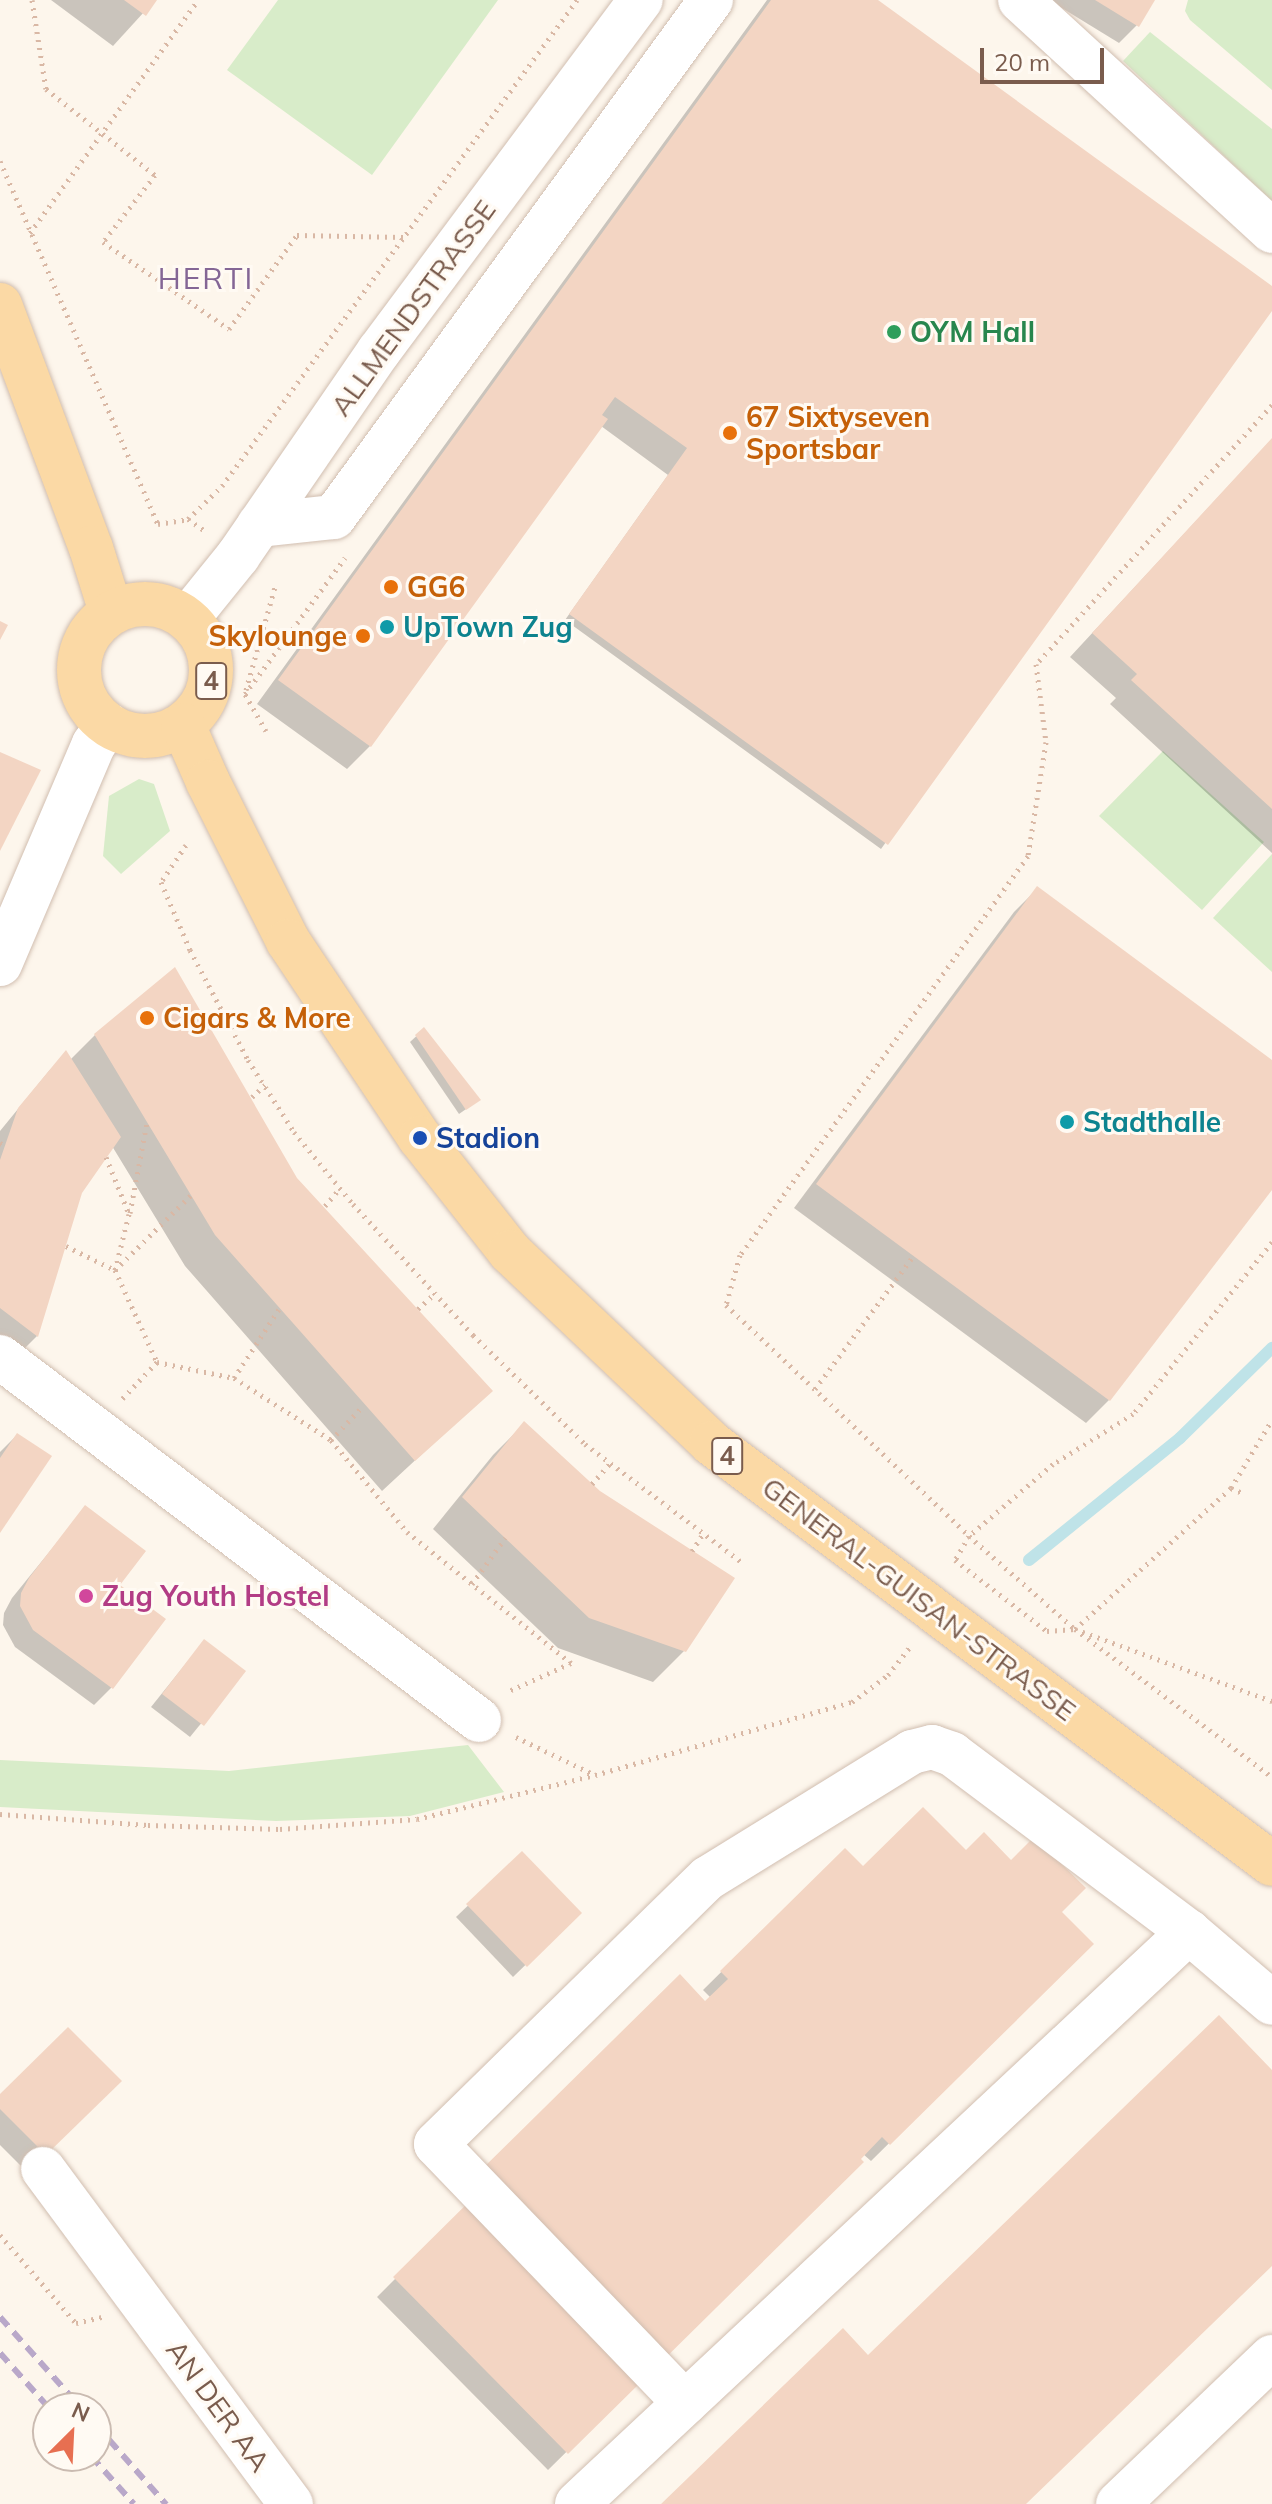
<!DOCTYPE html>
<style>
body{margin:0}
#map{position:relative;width:1272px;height:2504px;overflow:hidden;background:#fdf6ec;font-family:Mulish,sans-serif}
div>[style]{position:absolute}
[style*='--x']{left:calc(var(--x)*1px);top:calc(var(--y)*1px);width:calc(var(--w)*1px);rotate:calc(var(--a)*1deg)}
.green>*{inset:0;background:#d8ecc9}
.shadow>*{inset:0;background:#0003}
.stream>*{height:12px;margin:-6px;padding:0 6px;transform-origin:6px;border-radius:6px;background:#bfe3e8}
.building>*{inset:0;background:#f3d5c3}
.path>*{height:5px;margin-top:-2.5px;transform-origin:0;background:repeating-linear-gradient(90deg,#d9b8a5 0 2px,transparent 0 8px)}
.roads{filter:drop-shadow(0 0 2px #d1beb0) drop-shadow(0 0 2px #d1beb0)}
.minor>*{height:44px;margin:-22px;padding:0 22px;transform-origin:22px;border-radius:22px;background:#fff}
.major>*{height:44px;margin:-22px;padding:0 22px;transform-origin:22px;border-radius:22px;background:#fbd9a5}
.major>.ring{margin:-22px;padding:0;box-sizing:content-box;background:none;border:44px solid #fbd9a5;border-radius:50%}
.rail>*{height:6px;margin-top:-3px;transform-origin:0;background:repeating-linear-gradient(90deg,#b9a8c9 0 12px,transparent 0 20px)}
.dots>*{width:22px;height:22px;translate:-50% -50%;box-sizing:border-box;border:4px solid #fffaf3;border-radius:50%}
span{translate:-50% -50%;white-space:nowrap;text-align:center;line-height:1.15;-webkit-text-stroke:6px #fffaf3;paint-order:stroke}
.shield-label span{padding:2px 6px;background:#fffaf3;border:2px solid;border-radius:6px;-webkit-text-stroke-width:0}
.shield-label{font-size:26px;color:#7a5c4d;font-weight:700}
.street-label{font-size:28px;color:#7a5c4d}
.leisure-label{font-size:28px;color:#27864d;font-weight:700}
.left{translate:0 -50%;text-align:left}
.food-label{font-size:28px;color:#c56008;font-weight:700}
.right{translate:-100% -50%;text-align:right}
.culture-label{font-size:28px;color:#0d838f;font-weight:700}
.transit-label{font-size:28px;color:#164399;font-weight:700}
.hotel-label{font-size:28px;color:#b23c85;font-weight:700}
.neighbourhood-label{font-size:30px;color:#846695;letter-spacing:2px}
.north{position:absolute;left:32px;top:2392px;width:80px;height:80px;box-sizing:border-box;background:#fffaf3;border:2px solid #cabbb1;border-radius:50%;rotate:24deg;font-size:22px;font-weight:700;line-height:32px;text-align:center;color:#7a5c4d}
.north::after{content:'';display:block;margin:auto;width:28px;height:36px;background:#e76f51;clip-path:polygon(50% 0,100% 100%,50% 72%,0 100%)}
.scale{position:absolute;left:980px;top:48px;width:124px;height:36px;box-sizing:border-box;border:4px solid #7a5c4d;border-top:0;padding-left:10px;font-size:24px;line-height:28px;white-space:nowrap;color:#7a5c4d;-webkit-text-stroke:6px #fffaf3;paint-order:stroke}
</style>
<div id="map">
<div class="green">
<i style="clip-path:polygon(278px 0,498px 0,372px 175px,227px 70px)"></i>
<i style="clip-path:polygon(1188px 0,1272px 0,1272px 90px,1190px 20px,1185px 11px)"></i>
<i style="clip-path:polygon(1150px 32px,1272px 129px,1272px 201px,1123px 61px)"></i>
<i style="clip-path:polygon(1163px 751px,1264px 842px,1202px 910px,1099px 816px)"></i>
<i style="clip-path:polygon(139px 779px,154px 784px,170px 831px,121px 874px,103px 856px,109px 796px)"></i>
<i style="clip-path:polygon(1272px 854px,1272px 972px,1213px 918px)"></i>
<i style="clip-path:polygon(468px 1745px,504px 1792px,410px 1816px,276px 1821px,0 1807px,0 1760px,229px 1771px)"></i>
</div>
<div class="shadow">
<i style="clip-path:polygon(51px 0,155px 0,113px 46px)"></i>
<i style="clip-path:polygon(767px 0,875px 0,1272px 288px,1272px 308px,881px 849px,565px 620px,668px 475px,601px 426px,370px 746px,347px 769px,257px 704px)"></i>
<i style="clip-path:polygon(1053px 0,1153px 0,1137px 25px,1119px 43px,1052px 2px)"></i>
<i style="clip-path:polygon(1272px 439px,1272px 853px,1110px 704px,1116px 698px,1070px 657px)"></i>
<i style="clip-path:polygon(1037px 889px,1272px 1063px,1272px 1187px,1109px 1400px,1086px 1423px,794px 1208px,1014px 912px)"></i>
<i style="clip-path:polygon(423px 1030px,472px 1105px,459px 1114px,410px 1042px)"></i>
<i style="clip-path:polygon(95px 1035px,296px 1179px,490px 1391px,382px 1491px,185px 1266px,112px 1146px,80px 1192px,37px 1336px,19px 1354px,0 1339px,0 1131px,49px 1071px,66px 1053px,70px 1060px)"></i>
<i style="clip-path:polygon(524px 1424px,684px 1651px,653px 1682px,558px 1648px,433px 1529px,493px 1455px)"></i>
<i style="clip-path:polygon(17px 1435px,0 1530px,0 1452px)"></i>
<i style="clip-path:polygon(85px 1508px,117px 1585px,112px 1687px,94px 1705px,15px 1647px,3px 1625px,4px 1613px,12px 1598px)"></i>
<i style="clip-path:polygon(204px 1641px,243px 1672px,190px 1737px,151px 1707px)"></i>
<i style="clip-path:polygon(845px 1850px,863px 1868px,966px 1853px,1059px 1912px,1091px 1944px,871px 2161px,863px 2154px,858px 2159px,861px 2162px,548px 2470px,377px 2297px,473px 2201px,705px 2004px,711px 1998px,703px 1990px)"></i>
<i style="clip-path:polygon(522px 1854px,579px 1913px,513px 1977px,456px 1917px)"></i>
<i style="clip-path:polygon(119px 2081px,27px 2172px,0 2145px,0 2097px)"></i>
</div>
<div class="stream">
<i style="--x:1029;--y:1560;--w:194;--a:-38.9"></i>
<i style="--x:1180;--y:1438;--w:129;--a:-44.4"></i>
</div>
<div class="building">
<i style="clip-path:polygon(124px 0,157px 0,146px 16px)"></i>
<i style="clip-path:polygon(771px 0,878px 0,1272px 286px,1272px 311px,888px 845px,569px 614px,687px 448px,615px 397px,602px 415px,608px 419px,371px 747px,278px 680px)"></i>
<i style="clip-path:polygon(1095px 0,1155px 0,1139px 27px)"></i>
<i style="clip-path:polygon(1272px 438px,1272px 809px,1131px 680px,1137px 674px,1092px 633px)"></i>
<i style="clip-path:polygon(0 621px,8px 625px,0 640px)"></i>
<i style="clip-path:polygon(0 752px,41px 770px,0 851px)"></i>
<i style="clip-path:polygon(1037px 886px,1272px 1060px,1272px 1190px,1110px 1401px,816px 1184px)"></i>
<i style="clip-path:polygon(175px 967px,297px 1178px,493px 1391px,415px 1461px,215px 1235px,94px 1034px)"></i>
<i style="clip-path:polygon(424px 1027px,481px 1100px,466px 1110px,415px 1035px)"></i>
<i style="clip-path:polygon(66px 1050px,121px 1137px,82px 1193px,38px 1337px,0 1308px,0 1160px,18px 1108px)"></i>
<i style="clip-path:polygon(524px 1421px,600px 1491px,735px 1578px,686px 1652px,589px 1618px,462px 1497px)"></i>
<i style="clip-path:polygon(17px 1433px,52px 1456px,0 1533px,0 1458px)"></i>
<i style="clip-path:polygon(85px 1505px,146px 1551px,120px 1585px,166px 1619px,113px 1689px,33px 1630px,20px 1606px,21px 1593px,29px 1578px)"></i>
<i style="clip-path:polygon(204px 1639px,246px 1671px,204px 1726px,162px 1694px)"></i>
<i style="clip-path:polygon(923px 1807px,966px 1850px,984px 1832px,1011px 1860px,1034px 1837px,1086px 1888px,1062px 1912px,1094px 1944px,890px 2145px,882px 2137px,861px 2159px,864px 2162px,568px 2454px,393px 2277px,489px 2182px,479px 2172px,680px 1974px,705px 2001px,728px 1979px,720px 1971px,845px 1848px,863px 1866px)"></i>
<i style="clip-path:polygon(522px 1851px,582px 1913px,527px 1967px,466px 1904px)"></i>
<i style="clip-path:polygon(1219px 2015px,1272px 2070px,1272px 2266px,1026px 2504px,661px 2504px,843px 2328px,868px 2355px)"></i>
<i style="clip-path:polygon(68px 2027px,122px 2081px,46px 2155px,0 2109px,0 2094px)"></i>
</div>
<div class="path">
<i style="--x:32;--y:0;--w:90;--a:81.1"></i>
<i style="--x:46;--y:89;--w:139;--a:38.3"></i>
<i style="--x:155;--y:175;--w:85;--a:127.8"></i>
<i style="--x:103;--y:242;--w:153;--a:34.6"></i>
<i style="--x:229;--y:329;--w:116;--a:-54.1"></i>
<i style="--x:297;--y:235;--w:106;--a:1.1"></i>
<i style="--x:0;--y:161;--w:396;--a:66.5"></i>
<i style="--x:158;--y:524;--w:30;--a:-9"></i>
<i style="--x:188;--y:519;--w:47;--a:-44.1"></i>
<i style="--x:222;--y:486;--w:602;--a:-53.85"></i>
<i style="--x:30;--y:233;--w:287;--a:-54.2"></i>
<i style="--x:1272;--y:405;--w:350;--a:132.3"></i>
<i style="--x:1036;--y:664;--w:79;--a:82.7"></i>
<i style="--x:1046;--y:742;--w:115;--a:99"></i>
<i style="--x:1028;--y:856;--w:492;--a:125.8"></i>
<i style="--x:740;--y:1255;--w:52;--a:105.6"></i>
<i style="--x:726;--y:1305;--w:335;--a:43.5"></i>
<i style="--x:969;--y:1536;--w:141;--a:41.3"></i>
<i style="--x:1075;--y:1629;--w:246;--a:36.9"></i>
<i style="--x:188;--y:519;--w:19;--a:35"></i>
<i style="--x:246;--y:690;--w:111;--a:-74.3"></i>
<i style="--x:266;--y:731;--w:43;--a:-119.6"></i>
<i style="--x:245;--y:694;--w:169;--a:-53.7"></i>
<i style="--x:186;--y:845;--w:45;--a:124"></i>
<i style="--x:161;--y:882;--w:74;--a:66.9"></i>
<i style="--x:190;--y:950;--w:124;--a:62.2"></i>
<i style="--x:248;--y:1060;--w:85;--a:57.4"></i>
<i style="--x:294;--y:1132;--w:93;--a:50.7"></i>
<i style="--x:353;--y:1204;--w:178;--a:47.5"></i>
<i style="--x:473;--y:1335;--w:156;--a:44.2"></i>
<i style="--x:585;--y:1444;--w:198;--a:37"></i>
<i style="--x:206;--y:1020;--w:19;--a:-35"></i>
<i style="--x:252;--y:1097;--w:18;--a:-43"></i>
<i style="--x:0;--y:1143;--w:5;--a:22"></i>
<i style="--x:106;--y:1157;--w:61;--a:68"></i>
<i style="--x:129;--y:1214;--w:58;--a:104"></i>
<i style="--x:115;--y:1270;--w:101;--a:65.5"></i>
<i style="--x:157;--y:1362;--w:51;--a:133.4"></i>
<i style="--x:325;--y:1206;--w:23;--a:-50"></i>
<i style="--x:130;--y:1213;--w:93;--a:-79.4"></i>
<i style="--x:1272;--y:1242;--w:221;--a:128.9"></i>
<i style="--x:1133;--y:1414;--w:94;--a:148"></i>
<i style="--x:1053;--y:1464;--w:111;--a:139.4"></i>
<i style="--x:969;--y:1536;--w:28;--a:120"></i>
<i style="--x:955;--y:1560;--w:116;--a:37.7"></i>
<i style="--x:1047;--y:1631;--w:28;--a:-4"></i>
<i style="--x:1075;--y:1629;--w:210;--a:20.1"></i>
<i style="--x:66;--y:1246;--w:55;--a:26.1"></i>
<i style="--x:115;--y:1270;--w:107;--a:-44.6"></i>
<i style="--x:418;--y:1309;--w:23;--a:-43"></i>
<i style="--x:157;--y:1362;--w:79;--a:11.7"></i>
<i style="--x:234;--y:1378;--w:115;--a:32.6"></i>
<i style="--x:331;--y:1440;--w:119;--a:50.4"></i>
<i style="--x:407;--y:1532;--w:210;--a:38.6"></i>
<i style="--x:571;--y:1663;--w:68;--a:155.7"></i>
<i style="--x:234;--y:1378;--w:82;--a:-56.9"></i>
<i style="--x:815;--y:1389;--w:167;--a:-53.5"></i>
<i style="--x:331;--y:1440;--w:48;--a:-46.7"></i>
<i style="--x:592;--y:1484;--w:28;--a:-49"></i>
<i style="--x:1231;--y:1488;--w:12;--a:24"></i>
<i style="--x:692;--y:1551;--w:20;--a:-57"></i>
<i style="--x:472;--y:1584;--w:57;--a:-54.3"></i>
<i style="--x:1075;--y:1629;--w:210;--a:-42.1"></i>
<i style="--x:1231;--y:1488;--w:79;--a:-58.9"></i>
<i style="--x:516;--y:1737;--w:85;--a:25.7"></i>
<i style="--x:0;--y:1814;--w:148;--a:4.3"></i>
<i style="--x:148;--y:1825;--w:132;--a:1.7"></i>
<i style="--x:280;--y:1829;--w:137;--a:-4.2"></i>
<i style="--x:417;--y:1819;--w:183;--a:-13.9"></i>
<i style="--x:595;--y:1775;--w:267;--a:-15.9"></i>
<i style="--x:852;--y:1702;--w:45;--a:-36.9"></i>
<i style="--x:888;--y:1675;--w:36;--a:-52"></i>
<i style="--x:0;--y:2235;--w:116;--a:49.2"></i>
<i style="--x:76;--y:2323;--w:27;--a:-13"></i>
</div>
<div class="roads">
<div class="minor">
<i style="--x:1020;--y:0;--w:342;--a:42.5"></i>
<i style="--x:259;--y:525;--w:75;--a:-6.1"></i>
<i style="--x:334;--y:517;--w:640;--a:-53.9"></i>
<i style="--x:188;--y:618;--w:80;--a:-51.1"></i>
<i style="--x:238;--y:556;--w:249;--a:-55.5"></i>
<i style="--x:379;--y:351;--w:438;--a:-53.3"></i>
<i style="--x:0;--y:964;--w:239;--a:-66.9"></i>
<i style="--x:94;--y:744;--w:24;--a:-54"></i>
<i style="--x:0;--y:1357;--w:601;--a:37.16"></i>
<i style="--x:43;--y:2169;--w:417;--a:53.5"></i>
<i style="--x:685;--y:2403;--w:359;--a:-133.9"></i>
<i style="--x:436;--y:2144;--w:380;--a:-44.4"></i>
<i style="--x:708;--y:1878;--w:240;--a:-31.7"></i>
<i style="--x:912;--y:1752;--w:21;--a:-14"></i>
<i style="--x:932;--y:1747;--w:21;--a:19"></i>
<i style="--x:952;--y:1754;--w:296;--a:36.9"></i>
<i style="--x:577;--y:2504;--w:838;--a:-43.07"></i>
<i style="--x:1189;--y:1932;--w:109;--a:40.5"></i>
<i style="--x:1118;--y:2504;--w:213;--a:-43.7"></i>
</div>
<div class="major">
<i style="--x:0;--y:305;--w:259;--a:69.5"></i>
<i style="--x:91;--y:548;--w:67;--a:72.6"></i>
<i class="ring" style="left:79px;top:604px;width:88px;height:88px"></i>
<i style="--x:183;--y:725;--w:62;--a:66.3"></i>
<i style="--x:208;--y:782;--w:178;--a:63.3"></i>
<i style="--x:288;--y:941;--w:237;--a:56.2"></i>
<i style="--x:420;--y:1138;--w:145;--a:51.7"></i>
<i style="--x:510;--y:1252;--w:277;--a:43.5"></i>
<i style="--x:711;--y:1443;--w:701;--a:36.89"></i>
</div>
</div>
<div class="rail">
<i style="--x:0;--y:2317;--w:122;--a:48.3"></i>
<i style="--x:0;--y:2353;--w:74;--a:48.3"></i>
<i style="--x:96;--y:2425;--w:106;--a:48.5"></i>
<i style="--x:91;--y:2456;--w:64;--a:48.1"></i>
</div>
<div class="dots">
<i style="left:894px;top:332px;background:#2e9e5b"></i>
<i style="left:730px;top:433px;background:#e8710a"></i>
<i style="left:391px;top:587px;background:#e8710a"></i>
<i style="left:387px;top:627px;background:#0f9aa8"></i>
<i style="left:363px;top:636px;background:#e8710a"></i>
<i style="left:147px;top:1018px;background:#e8710a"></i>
<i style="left:1067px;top:1122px;background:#0f9aa8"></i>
<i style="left:420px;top:1138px;background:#1a4fb4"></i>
<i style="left:86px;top:1596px;background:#d1479c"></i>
</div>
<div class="shield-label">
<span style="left:211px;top:681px">4</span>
<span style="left:727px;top:1456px">4</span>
</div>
<div class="street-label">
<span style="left:413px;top:308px;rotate:-54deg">ALLMENDSTRASSE</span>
<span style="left:919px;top:1599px;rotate:37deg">GENERAL-GUISAN-STRASSE</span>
<span style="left:218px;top:2406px;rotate:54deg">AN DER AA</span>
</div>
<div class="leisure-label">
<span class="left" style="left:910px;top:332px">OYM Hall</span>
</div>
<div class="food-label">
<span class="left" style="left:746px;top:433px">67 Sixtyseven<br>Sportsbar</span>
<span class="left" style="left:407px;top:587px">GG6</span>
<span class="right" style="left:347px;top:636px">Skylounge</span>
<span class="left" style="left:163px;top:1018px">Cigars &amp; More</span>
</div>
<div class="culture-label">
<span class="left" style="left:403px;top:627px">UpTown Zug</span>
<span class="left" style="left:1083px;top:1122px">Stadthalle</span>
</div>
<div class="transit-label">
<span class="left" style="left:436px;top:1138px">Stadion</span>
</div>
<div class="hotel-label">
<span class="left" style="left:102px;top:1596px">Zug Youth Hostel</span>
</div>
<div class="neighbourhood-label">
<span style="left:206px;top:278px">HERTI</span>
</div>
<div class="north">N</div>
<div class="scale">20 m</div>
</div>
